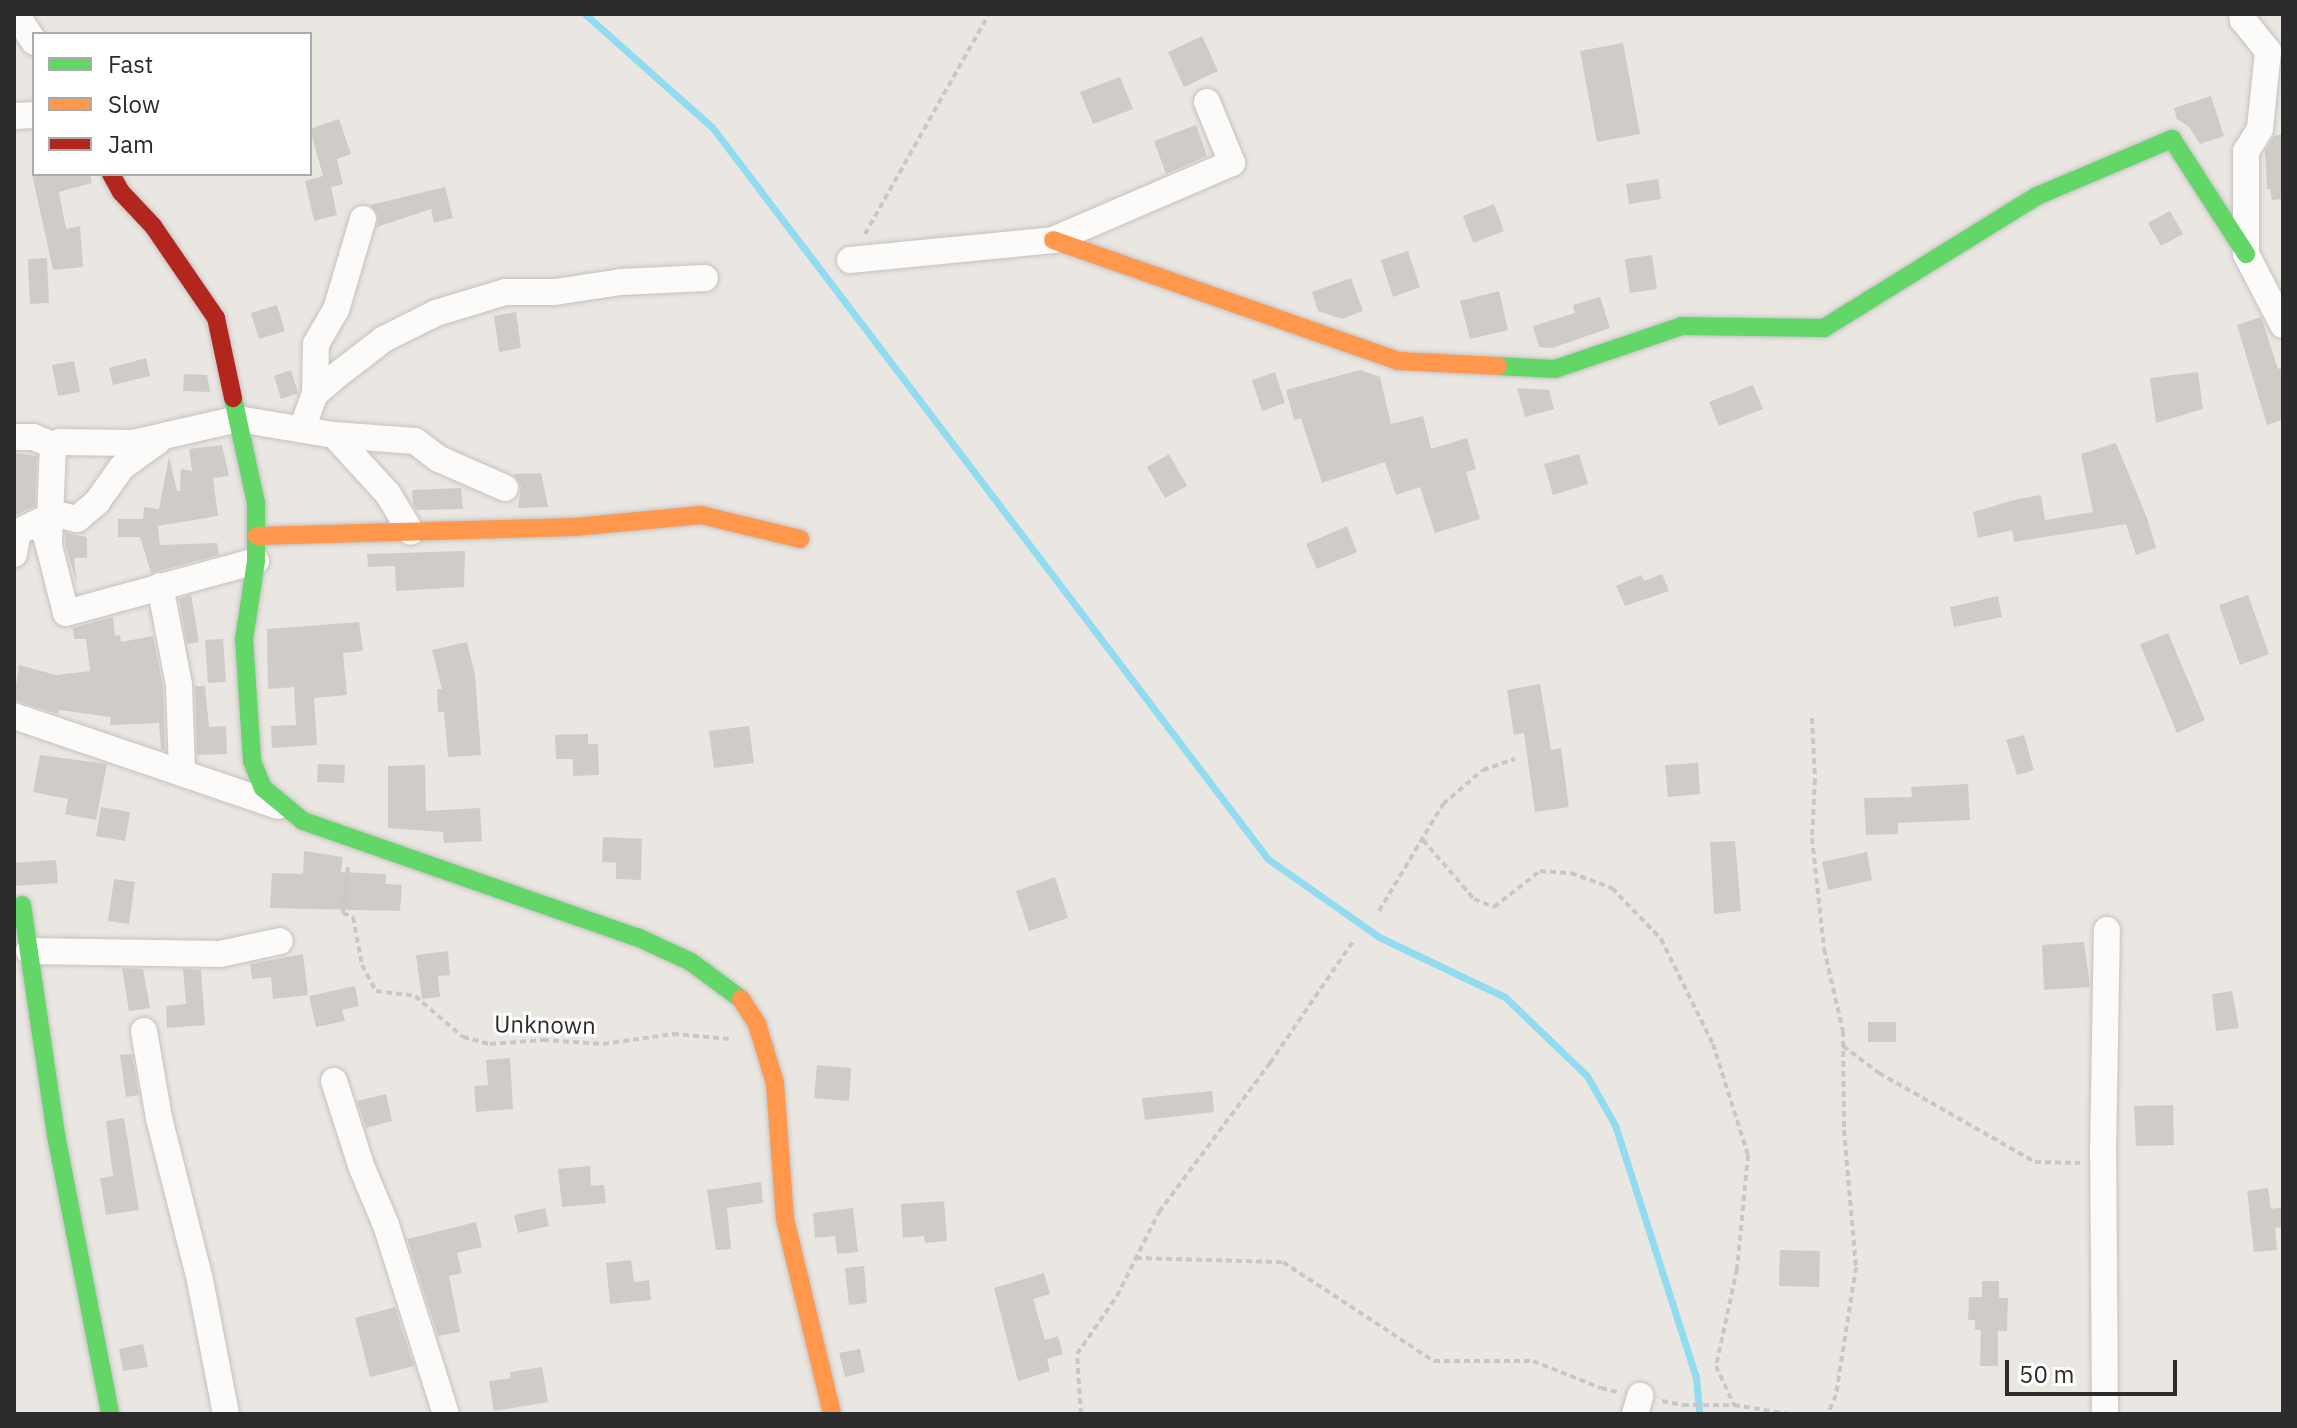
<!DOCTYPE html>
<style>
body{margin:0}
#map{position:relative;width:2297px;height:1428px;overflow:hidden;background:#eae6e1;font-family:"IBM Plex Sans",sans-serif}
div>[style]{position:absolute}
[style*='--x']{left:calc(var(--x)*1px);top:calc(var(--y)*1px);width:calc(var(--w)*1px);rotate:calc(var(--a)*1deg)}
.stream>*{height:7px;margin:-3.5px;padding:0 3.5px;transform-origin:3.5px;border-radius:3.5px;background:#91dcf0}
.building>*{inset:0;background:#cfccc8}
.path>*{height:4px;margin-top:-2px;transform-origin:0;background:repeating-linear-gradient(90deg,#c8c8c7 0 6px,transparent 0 10px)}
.roads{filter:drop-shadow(0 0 2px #c3c2c2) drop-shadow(0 0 2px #c3c2c2)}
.street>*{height:26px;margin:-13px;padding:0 13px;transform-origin:13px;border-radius:13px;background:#fcfbfa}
.fast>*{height:18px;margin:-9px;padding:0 9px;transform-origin:9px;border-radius:9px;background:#63d668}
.slow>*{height:18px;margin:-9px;padding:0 9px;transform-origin:9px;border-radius:9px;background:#ff974d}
.jam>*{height:18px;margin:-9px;padding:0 9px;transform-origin:9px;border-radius:9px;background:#b3261e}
span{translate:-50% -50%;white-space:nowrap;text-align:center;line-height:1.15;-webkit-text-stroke:6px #fff;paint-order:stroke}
.street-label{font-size:24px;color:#2c2c2c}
.frame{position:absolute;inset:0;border:16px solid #2c2c2c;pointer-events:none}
.legend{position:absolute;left:32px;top:32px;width:280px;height:144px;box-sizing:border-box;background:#fff;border:2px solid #ababab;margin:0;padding:10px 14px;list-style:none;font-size:24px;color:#2c2c2c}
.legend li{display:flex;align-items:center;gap:16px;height:40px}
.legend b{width:40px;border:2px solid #ababab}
.scale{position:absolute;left:2005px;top:1360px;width:172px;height:36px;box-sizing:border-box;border:4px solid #2c2c2c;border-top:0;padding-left:10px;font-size:24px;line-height:28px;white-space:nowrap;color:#2c2c2c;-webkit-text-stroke:6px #fff;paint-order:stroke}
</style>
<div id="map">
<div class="stream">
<i style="--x:585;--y:14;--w:170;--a:41.7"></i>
<i style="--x:712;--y:127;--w:919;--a:52.78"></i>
<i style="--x:1268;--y:859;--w:136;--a:35.1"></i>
<i style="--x:1379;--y:937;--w:140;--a:25.5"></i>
<i style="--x:1505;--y:997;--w:114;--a:43.9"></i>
<i style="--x:1587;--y:1076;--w:56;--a:60.3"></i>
<i style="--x:1615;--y:1125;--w:265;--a:72.2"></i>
<i style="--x:1696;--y:1377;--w:37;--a:85"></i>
</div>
<div class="building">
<i style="clip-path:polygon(1202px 36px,1218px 71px,1184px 87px,1168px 52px)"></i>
<i style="clip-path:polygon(1623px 43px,1640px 134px,1597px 142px,1580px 51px)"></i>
<i style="clip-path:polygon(1120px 77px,1133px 109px,1093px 124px,1080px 92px)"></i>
<i style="clip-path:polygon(2211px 96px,2224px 136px,2200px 144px,2189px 127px,2177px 119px,2174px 108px)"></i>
<i style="clip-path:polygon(339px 119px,351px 154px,337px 159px,343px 184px,331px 187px,337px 215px,314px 221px,305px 181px,323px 176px,310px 129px)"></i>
<i style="clip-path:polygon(1196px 125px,1207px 156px,1166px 174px,1154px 141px)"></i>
<i style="clip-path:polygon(2283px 134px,2283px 199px,2272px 200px,2270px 189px,2267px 189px,2265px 151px,2274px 136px)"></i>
<i style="clip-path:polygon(32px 174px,90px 174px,92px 183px,59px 192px,66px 229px,80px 226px,83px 267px,53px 270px)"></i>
<i style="clip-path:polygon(1658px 179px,1661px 199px,1629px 204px,1626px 184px)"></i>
<i style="clip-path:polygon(445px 187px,453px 218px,434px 223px,431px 209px,377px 227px,378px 215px,370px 205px)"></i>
<i style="clip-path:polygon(1494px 204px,1504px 231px,1473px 243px,1463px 216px)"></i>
<i style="clip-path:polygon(2170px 211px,2183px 234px,2161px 246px,2148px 223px)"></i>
<i style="clip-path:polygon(1408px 251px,1420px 287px,1393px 297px,1381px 260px)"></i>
<i style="clip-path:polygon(1652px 255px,1657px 289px,1630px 293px,1625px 259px)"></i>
<i style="clip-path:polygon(47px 258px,49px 303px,30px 304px,28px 259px)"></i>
<i style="clip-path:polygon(1351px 278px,1363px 311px,1342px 319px,1318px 311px,1312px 292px)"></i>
<i style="clip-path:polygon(1499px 291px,1508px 330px,1470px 339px,1460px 301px)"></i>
<i style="clip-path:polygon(1600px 297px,1610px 328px,1552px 348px,1539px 347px,1533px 326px,1575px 313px,1573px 305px)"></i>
<i style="clip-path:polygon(277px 305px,285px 331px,259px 339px,251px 313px)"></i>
<i style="clip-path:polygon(516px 312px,521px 348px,499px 352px,494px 316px)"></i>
<i style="clip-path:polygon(2261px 317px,2278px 369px,2283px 367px,2283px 420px,2267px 425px,2237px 325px)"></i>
<i style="clip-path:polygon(146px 358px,150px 376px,113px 385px,109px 368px)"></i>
<i style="clip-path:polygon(74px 361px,80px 392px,58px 396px,52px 365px)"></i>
<i style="clip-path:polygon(291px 370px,298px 393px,281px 399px,274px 376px)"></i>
<i style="clip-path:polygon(1360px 370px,1380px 377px,1391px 424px,1423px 416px,1431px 449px,1467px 438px,1476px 469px,1466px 472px,1480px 519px,1435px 533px,1420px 487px,1396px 495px,1385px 462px,1322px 483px,1301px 418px,1294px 420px,1286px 390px)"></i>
<i style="clip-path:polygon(1275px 372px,1285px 403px,1262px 411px,1252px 380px)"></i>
<i style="clip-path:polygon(2198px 372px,2203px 409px,2156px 423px,2150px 378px)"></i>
<i style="clip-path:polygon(184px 374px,207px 375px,210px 392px,183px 391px)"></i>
<i style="clip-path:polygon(1753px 385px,1763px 409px,1719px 426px,1709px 402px)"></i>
<i style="clip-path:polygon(1517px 388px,1549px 390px,1554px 409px,1525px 417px)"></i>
<i style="clip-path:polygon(2116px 443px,2147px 518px,2156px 548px,2136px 555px,2126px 524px,2014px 542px,2012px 530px,1978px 538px,1973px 512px,2018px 499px,2041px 495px,2045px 520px,2093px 512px,2081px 454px)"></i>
<i style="clip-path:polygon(222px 445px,229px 476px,213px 478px,218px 516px,158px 526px,160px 545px,217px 543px,219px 555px,151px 573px,140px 537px,118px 537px,118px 519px,143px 519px,144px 507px,159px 509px,169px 457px,177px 491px,180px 491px,181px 469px,192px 471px,189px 449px)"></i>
<i style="clip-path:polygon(14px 453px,37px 456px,35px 506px,14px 516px)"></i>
<i style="clip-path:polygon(1169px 454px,1187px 486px,1165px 498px,1147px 467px)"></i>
<i style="clip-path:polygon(1579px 454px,1588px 484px,1553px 495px,1544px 464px)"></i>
<i style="clip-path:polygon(541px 473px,548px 507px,518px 508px,521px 485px,514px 474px)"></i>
<i style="clip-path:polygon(461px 488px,463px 509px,417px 510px,413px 504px,412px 490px)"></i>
<i style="clip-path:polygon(1347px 526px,1357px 552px,1317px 569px,1306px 544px)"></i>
<i style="clip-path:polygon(66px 533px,87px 537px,87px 558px,74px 558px,77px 584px,65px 544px)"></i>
<i style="clip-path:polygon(465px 551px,464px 587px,396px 591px,395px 566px,368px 567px,367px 554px)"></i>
<i style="clip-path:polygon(1662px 574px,1669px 591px,1625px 606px,1616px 586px,1641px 575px,1644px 581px)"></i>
<i style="clip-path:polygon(191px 595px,199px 642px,187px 644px,179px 599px)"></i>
<i style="clip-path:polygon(2248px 595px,2269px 654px,2240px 665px,2219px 605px)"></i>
<i style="clip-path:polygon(1998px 596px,2002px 617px,1954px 627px,1950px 607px)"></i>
<i style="clip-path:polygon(113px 617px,115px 636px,120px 635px,121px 642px,153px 636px,163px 687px,165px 751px,161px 749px,159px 723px,110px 725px,111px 717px,59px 710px,58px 714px,14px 700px,19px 665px,56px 675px,90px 671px,86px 639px,74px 639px,73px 628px)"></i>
<i style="clip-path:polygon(359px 622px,363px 651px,343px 653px,347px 695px,314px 698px,317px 745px,272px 748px,271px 726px,296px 725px,294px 687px,268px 689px,267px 629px)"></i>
<i style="clip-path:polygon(2168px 633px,2205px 720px,2177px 733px,2140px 644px)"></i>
<i style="clip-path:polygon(223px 639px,226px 682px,208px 683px,205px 640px)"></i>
<i style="clip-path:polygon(467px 642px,475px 675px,481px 755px,448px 757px,444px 712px,438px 712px,437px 689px,442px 689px,432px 650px)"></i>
<i style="clip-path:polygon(1540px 684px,1551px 750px,1561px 748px,1569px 807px,1535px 812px,1524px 733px,1514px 735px,1507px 690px)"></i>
<i style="clip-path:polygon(195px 686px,205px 686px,209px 727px,226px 726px,227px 754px,197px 755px)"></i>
<i style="clip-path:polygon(749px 726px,754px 763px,714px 768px,709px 731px)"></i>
<i style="clip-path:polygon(588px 734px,588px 744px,598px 744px,599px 775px,573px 776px,573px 759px,556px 759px,555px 735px)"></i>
<i style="clip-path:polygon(2024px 735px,2034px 770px,2017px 775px,2006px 740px)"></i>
<i style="clip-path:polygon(40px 755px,107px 764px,96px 820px,65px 814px,68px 799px,33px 792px)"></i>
<i style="clip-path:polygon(1698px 763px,1700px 794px,1668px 797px,1665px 765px)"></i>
<i style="clip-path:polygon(318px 764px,345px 765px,344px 783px,317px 782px)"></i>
<i style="clip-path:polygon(425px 765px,426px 811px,480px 808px,482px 841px,444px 843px,443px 832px,388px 828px,388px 766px)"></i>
<i style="clip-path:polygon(1968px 784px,1970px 820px,1898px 823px,1898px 834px,1866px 835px,1864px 798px,1912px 797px,1911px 787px)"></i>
<i style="clip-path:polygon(101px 807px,130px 812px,125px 841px,96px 836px)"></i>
<i style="clip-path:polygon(603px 837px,642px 839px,641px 880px,616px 879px,616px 863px,602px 862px)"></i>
<i style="clip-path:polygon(1735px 841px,1741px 911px,1714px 914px,1710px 842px)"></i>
<i style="clip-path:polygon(304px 851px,343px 857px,341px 872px,386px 874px,386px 884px,402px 885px,400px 911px,270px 908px,272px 873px,303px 874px)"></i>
<i style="clip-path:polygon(1867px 852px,1872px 880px,1828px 890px,1822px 862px)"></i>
<i style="clip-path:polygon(56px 860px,58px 883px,14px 886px,14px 863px)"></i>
<i style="clip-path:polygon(1055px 877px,1068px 918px,1029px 931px,1016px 891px)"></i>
<i style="clip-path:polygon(114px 879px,135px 882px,129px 924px,108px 921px)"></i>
<i style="clip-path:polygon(2084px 942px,2090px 987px,2044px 990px,2042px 945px)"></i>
<i style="clip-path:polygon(448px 951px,450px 975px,438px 976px,440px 997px,422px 999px,416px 955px)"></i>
<i style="clip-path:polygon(303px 954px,308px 995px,273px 999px,271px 977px,252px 979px,250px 964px)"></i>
<i style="clip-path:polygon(122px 968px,143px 969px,150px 1008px,129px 1011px)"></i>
<i style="clip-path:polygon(183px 969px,201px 970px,205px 1025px,167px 1028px,166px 1006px,186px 1004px)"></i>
<i style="clip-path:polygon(355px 986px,359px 1006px,342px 1010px,345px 1021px,316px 1027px,309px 996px)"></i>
<i style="clip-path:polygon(2232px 991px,2239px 1028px,2216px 1031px,2212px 994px)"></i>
<i style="clip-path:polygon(1868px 1022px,1896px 1022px,1896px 1042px,1868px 1042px)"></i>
<i style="clip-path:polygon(132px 1054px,139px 1095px,126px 1097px,120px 1055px)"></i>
<i style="clip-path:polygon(510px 1058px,513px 1109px,476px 1112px,474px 1086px,488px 1085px,486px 1060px)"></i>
<i style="clip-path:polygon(817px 1065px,851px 1068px,849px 1101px,814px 1098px)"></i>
<i style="clip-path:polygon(1212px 1091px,1214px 1112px,1145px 1120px,1142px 1098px)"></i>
<i style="clip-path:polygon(386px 1094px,392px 1121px,366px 1128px,357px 1101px)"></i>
<i style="clip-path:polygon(2173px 1105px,2174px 1145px,2136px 1146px,2134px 1106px)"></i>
<i style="clip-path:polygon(124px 1118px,139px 1210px,106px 1215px,100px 1178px,113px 1176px,106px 1121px)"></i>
<i style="clip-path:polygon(590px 1166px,591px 1186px,604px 1185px,606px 1203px,562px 1207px,558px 1169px)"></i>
<i style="clip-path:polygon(761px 1182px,763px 1203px,727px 1208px,731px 1249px,716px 1250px,707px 1190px)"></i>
<i style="clip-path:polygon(2268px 1188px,2271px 1209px,2283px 1207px,2283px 1227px,2275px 1228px,2277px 1250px,2254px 1252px,2247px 1191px)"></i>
<i style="clip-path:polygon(944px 1201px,947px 1241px,925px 1243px,924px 1236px,903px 1238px,901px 1204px)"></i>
<i style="clip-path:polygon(545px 1208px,549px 1226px,518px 1233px,514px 1215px)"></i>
<i style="clip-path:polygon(853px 1208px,858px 1252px,837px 1254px,835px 1236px,815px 1238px,813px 1213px)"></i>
<i style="clip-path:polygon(476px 1222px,482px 1247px,457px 1253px,462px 1273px,449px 1276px,460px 1332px,438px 1336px,407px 1239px)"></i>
<i style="clip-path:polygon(1780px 1250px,1820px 1251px,1819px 1287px,1779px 1286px)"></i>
<i style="clip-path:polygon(631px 1260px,634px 1282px,649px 1280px,651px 1300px,610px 1304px,606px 1263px)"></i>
<i style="clip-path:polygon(864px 1266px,867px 1303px,849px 1305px,845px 1268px)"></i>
<i style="clip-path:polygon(1044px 1273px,1050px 1294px,1033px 1299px,1045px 1340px,1058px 1336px,1063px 1354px,1047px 1359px,1050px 1371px,1018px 1381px,994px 1288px)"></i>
<i style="clip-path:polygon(1982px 1281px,1999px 1281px,1999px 1298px,2008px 1298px,2007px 1331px,1998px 1331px,1998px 1366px,1980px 1366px,1981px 1330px,1975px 1330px,1975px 1320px,1968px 1320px,1969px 1297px,1982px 1297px)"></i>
<i style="clip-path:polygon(395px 1307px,414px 1366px,370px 1377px,355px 1318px)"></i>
<i style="clip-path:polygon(143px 1344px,148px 1367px,123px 1371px,119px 1349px)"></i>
<i style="clip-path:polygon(860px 1349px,865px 1372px,845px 1377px,839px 1353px)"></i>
<i style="clip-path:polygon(542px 1367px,548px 1402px,494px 1411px,489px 1381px,511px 1378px,510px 1372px)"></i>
</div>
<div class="path">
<i style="--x:865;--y:234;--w:253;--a:-60.6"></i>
<i style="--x:1812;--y:718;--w:61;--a:87.2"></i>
<i style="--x:1815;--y:779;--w:59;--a:92.9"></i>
<i style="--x:1812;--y:838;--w:112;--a:83.8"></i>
<i style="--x:1824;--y:949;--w:84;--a:77"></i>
<i style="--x:1843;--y:1031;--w:99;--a:89.4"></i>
<i style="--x:1844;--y:1130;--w:138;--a:85"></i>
<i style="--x:1856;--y:1267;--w:130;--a:98.9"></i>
<i style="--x:1836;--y:1395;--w:21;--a:113"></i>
<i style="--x:1423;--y:840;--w:78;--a:49.2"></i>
<i style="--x:1474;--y:899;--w:22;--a:22"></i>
<i style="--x:1494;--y:907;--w:58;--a:-38"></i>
<i style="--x:1540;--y:871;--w:31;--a:4"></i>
<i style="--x:1571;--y:873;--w:44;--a:20.1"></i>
<i style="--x:1612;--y:888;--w:71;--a:46.1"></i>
<i style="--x:1661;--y:939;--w:117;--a:63.7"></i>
<i style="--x:1713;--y:1044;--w:116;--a:72.5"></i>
<i style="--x:1748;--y:1155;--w:115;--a:95.5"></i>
<i style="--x:1737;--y:1269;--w:99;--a:102.2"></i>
<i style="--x:1716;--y:1366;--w:43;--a:65.2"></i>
<i style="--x:348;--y:867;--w:46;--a:96.2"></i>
<i style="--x:343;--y:913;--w:11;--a:22"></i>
<i style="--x:353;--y:917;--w:49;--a:79.4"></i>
<i style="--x:362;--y:965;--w:30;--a:62"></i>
<i style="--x:376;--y:991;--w:39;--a:7"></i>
<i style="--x:415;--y:996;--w:63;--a:40.5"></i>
<i style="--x:463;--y:1037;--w:28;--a:15"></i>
<i style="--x:490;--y:1044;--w:53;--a:-4.3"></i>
<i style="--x:543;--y:1040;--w:60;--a:3.8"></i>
<i style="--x:603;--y:1044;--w:71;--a:-8.1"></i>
<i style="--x:673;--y:1034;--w:58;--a:4.9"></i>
<i style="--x:1379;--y:911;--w:125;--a:-59.1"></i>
<i style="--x:1443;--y:804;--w:52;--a:-40.4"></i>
<i style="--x:1483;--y:770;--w:34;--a:-19"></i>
<i style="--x:1843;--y:1046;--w:45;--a:36.9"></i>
<i style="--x:1879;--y:1073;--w:180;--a:29.7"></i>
<i style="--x:2035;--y:1162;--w:45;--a:1.3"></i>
<i style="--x:1136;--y:1258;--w:147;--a:1.6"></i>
<i style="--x:1283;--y:1262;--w:181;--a:33.3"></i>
<i style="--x:1434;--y:1361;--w:99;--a:0"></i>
<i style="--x:1533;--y:1361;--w:73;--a:21.7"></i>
<i style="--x:1601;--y:1388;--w:17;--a:13"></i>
<i style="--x:1662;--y:1401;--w:21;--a:11"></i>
<i style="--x:1683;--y:1405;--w:51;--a:0"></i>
<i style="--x:1734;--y:1405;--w:56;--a:9.3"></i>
<i style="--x:1081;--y:1414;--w:60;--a:-93.8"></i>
<i style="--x:1077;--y:1354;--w:70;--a:-55.4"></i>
<i style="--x:1117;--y:1296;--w:94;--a:-63.4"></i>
<i style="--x:1159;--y:1212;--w:186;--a:-53.3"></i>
<i style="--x:1270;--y:1063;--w:149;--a:-55.7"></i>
</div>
<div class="roads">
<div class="street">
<i style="--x:16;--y:14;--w:33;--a:57"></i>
<i style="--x:2242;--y:14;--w:6;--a:81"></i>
<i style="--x:2243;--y:20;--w:40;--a:51"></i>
<i style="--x:2268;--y:51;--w:78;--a:95.9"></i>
<i style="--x:2260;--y:129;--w:26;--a:122"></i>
<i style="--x:2246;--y:151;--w:103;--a:90"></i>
<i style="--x:2246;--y:254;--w:80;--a:62.5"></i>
<i style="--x:14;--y:116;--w:20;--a:-3"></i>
<i style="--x:850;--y:260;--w:204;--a:-5.6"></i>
<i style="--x:1053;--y:240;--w:195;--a:-23.3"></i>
<i style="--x:1232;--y:163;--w:66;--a:-112.3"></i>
<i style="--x:315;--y:394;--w:50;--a:-88.9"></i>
<i style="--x:316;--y:344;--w:39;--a:-60"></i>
<i style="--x:336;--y:310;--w:95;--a:-73.5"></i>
<i style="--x:302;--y:429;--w:37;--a:-70"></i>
<i style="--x:315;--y:394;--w:23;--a:-41"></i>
<i style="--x:332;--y:379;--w:66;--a:-37.6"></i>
<i style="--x:384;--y:339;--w:58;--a:-26.6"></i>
<i style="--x:436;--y:313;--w:72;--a:-16.9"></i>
<i style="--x:505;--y:292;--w:50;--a:0"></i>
<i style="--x:555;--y:292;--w:67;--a:-8.6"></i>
<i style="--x:621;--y:282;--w:84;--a:-2.7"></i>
<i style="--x:334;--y:435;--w:81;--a:4.2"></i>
<i style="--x:415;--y:441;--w:30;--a:37"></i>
<i style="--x:439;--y:459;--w:72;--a:23.7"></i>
<i style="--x:14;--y:437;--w:19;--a:0"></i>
<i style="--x:33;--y:437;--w:22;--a:22"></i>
<i style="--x:53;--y:445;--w:8;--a:-23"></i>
<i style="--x:60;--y:442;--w:73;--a:0.8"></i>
<i style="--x:133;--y:443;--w:108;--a:-12.9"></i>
<i style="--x:238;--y:419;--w:97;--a:9.5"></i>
<i style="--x:334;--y:435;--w:80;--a:47.5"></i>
<i style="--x:388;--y:494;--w:44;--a:58.8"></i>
<i style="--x:53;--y:445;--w:101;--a:92.3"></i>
<i style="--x:49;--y:546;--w:69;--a:75.8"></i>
<i style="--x:66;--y:613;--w:197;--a:-15.3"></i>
<i style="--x:51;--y:513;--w:27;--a:13"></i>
<i style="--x:77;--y:519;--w:26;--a:-40"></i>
<i style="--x:97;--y:502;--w:43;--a:-54.5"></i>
<i style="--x:122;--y:467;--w:44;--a:-35.8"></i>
<i style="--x:14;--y:554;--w:22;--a:-80"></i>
<i style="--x:18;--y:532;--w:25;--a:-26"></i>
<i style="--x:41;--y:521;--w:25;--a:72"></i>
<i style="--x:160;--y:586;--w:101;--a:79.1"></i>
<i style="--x:179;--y:685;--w:87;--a:88"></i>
<i style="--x:14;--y:716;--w:279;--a:18.8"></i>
<i style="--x:29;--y:951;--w:191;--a:0.9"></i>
<i style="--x:220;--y:954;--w:61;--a:-12.2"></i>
<i style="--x:144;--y:1031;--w:88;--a:80.2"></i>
<i style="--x:159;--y:1118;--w:167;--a:75.8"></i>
<i style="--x:200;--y:1280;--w:136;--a:79"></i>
<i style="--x:334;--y:1081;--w:91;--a:72.2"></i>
<i style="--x:362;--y:1168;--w:62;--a:67.2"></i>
<i style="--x:386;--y:1225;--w:198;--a:72.4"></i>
<i style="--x:1635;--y:1414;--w:19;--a:-74"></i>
<i style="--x:2105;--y:1414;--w:261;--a:-90.4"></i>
<i style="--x:2103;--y:1153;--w:223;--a:-89"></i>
</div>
<div class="fast">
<i style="--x:1498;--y:366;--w:57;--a:3"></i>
<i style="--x:1555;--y:369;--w:134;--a:-18.7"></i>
<i style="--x:1682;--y:326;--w:142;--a:0.8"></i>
<i style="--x:1824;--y:328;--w:251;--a:-31.8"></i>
<i style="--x:2037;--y:196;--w:147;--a:-22.9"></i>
<i style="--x:2172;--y:139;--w:137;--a:57.2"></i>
<i style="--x:233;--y:398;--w:107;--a:77.6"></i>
<i style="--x:256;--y:503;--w:58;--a:90"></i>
<i style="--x:256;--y:561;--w:79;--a:98.7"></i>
<i style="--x:244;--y:639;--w:122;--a:86.2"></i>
<i style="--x:252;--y:761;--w:29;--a:68"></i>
<i style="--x:263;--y:788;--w:52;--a:39.5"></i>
<i style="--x:303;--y:821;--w:354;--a:19.2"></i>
<i style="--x:637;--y:937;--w:60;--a:24.8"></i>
<i style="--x:691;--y:962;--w:62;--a:36.5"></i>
<i style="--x:22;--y:905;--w:232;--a:81.6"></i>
<i style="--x:56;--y:1135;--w:284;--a:79"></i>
</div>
<div class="slow">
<i style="--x:1053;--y:240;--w:366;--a:19.3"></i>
<i style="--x:1398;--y:361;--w:100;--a:2.9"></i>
<i style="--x:257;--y:536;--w:318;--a:-1.6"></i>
<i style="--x:575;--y:527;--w:127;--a:-5.4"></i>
<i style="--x:701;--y:515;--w:102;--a:13.6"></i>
<i style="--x:741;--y:999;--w:30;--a:57"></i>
<i style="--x:757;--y:1024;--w:62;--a:73"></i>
<i style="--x:775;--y:1083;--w:136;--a:85.8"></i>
<i style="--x:785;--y:1219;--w:201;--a:76.4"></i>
</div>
<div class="jam">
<i style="--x:111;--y:174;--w:21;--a:61"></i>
<i style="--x:121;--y:192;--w:47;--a:46.7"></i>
<i style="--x:153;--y:226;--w:112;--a:55.6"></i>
<i style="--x:216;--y:318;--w:82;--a:78"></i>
</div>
</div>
<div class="street-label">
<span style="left:545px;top:1025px;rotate:1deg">Unknown</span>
</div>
<div class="frame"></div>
<ul class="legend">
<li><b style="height:10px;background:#63d668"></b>Fast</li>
<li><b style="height:10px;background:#ff974d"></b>Slow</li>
<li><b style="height:10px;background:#b3261e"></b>Jam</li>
</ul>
<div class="scale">50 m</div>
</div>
